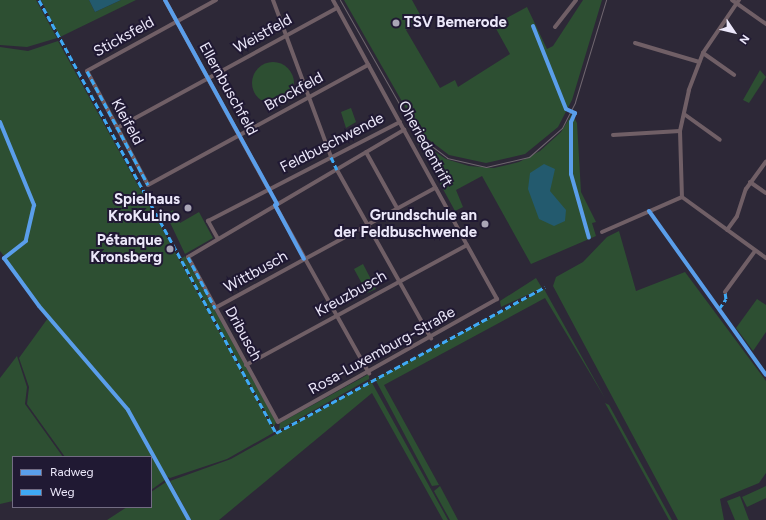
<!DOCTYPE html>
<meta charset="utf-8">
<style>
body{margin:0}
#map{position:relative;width:766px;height:520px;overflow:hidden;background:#2d2837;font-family:Figtree,sans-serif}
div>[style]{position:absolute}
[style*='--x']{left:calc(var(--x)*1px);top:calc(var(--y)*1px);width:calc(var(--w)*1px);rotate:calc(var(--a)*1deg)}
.green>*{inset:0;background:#2d4f32}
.round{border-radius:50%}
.water>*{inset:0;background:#235a6e}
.minor>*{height:4px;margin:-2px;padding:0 2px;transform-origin:2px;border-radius:2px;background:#705f66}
.tram>*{height:1px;margin:-0.5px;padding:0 0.5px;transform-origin:0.5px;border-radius:0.5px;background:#6f666f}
.quiet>*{height:3px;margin-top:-1.5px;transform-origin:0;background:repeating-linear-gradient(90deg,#3fa9f5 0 6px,transparent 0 9px)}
.cycleway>*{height:4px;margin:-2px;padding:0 2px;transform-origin:2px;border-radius:2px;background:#5a9eea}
.dots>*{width:11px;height:11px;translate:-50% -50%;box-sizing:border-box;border:2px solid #201933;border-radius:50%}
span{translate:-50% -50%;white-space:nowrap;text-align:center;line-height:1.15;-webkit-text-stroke:4px #201933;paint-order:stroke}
.poi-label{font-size:15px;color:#ece8fa;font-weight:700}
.left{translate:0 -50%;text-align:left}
.right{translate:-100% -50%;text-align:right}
.street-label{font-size:15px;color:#ece8fa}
.legend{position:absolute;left:12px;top:456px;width:140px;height:52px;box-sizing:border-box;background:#201933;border:1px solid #726c83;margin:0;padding:5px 7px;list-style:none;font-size:12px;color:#ece8fa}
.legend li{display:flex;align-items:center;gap:8px;height:20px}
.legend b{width:20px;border:1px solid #726c83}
.north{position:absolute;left:714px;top:12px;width:40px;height:40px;-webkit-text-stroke:3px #201933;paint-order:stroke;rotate:125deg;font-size:11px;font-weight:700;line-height:16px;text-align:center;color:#ece8fa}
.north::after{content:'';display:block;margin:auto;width:14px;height:18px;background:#ece8fa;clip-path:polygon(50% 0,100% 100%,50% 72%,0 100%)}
</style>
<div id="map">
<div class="green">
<i style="clip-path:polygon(0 0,36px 0,57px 38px,27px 47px,0 45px)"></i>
<i style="clip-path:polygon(41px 0,89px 0,95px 12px,121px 0,136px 0,60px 37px)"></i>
<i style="clip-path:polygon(344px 0,412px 0,423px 20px,406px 30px,440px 88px,455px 80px,458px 87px,510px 54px,494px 25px,527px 7px,547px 49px,553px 46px,583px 0,602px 0,572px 100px,558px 127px,525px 154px,486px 163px,449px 155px,420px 133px)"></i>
<i style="clip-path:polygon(58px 41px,273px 429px,273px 433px,227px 459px,170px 478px,165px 476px,129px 409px,35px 300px,6px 259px,27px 241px,35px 205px,0 121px,0 47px,28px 51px)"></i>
<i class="round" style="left:252px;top:62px;width:42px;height:42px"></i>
<i style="clip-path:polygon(760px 70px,766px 77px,749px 103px,743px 100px)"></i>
<i style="clip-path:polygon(351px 108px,356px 122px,346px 128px,341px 112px)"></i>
<i style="clip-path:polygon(572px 114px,577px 123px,581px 192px,596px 222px,592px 223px,596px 236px,531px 264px,482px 176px,456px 190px,463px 207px,455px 211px,408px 125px,426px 146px,446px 159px,469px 166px,494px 168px,519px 162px,540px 151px,561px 132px)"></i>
<i style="clip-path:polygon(0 125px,33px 207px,26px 239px,4px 256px,0 251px)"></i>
<i style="clip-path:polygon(173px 210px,180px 223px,199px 212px,213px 238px,185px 254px,166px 214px)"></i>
<i style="clip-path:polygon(619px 231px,636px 291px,685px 272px,766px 381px,766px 473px,759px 483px,720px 499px,724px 520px,678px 520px,553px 286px,556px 277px,583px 262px,607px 237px)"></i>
<i style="clip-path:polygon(185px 256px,276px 422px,274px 427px,181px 259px)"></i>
<i style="clip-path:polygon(363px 264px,376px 289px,367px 293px,354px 269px)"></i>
<i style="clip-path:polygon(536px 278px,542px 288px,501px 307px,500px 301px)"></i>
<i style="clip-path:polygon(544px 289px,606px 400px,545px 298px,384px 385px,439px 485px,432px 486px,375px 379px)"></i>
<i style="clip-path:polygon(757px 299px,766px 305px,766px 332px,753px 351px,736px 328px)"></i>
<i style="clip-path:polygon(48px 318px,128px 411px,165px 480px,151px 490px,151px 457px,65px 457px,27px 404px,29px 387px,19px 358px)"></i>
<i style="clip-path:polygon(17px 356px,27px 387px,25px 404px,63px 457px,13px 457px,13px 501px,0 504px,0 378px)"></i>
<i style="clip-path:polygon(369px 374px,369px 379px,279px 430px,280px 423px)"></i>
<i style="clip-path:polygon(371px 381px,448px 520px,443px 520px,372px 393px,219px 520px,191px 520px,170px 481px,231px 459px)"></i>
<i style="clip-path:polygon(605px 403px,609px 405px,672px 520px,669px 520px)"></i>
<i style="clip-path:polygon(166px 482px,189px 520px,107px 520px,127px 507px,151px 507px,151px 492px)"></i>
<i style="clip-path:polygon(440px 486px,458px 520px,450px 520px,434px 491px)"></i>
<i style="clip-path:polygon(766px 486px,766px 498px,747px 507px,742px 497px)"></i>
<i style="clip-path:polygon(740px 496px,749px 520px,735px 520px,727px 501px)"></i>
</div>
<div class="water">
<i style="clip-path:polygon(89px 0,121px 0,95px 12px)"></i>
<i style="clip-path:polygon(544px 164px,555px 169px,550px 191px,566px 210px,565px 221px,554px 226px,539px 219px,528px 189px,530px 173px)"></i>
</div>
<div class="minor">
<i style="--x:165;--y:0;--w:217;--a:61.3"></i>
<i style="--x:216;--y:0;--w:147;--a:151.2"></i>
<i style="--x:87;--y:71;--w:129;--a:61.8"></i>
<i style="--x:148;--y:185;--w:251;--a:-28.6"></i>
<i style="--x:273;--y:0;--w:167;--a:69.7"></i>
<i style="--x:333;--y:0;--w:148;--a:61.4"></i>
<i style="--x:404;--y:130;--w:131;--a:61.3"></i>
<i style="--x:467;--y:245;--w:62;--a:60.9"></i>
<i style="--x:497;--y:299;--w:251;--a:150.7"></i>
<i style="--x:278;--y:422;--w:188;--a:-118.6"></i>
<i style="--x:188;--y:257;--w:251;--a:-30.5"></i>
<i style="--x:732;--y:0;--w:42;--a:35.2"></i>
<i style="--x:739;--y:0;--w:64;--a:124.2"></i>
<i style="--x:703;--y:53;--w:40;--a:111"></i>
<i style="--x:689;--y:90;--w:42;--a:102.4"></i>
<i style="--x:680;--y:131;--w:66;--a:88.3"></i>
<i style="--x:682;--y:197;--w:104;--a:36"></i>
<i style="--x:555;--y:27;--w:34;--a:-52"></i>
<i style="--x:635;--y:43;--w:67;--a:16.5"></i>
<i style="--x:703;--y:53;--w:38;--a:35"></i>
<i style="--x:684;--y:114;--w:44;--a:35.8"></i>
<i style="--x:117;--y:128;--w:251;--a:-28.6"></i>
<i style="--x:613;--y:135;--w:67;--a:-3.4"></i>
<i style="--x:366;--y:152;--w:64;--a:61"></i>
<i style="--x:337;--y:170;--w:193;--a:60.8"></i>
<i style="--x:750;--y:182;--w:19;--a:35"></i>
<i style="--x:275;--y:205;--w:193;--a:60.8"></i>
<i style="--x:727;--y:230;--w:17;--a:-54"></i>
<i style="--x:737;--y:216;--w:28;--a:-72"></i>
<i style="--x:746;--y:189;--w:34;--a:-54"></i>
<i style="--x:602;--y:232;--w:87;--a:-23.6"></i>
<i style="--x:218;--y:239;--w:21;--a:-119"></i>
<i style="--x:208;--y:221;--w:216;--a:-27.3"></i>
<i style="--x:725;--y:292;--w:51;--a:-53.8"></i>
<i style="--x:215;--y:308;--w:251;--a:-28.6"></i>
<i style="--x:246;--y:365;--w:251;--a:-28.5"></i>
</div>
<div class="tram">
<i style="--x:340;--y:0;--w:155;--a:60.3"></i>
<i style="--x:417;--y:135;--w:38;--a:37"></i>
<i style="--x:447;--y:158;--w:40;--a:13"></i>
<i style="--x:486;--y:167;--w:44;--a:-13.1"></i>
<i style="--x:529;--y:157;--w:44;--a:-41.3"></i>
<i style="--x:562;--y:128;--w:29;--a:-63"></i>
<i style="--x:575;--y:102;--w:107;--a:-73.1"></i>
</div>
<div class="quiet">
<i style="--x:39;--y:0;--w:494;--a:61.3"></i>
<i style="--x:276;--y:433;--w:306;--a:-28.5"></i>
<i style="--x:87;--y:71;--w:129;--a:61.8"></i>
<i style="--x:331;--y:157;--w:14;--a:65"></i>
<i style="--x:188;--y:257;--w:58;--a:62.1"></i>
<i style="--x:719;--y:309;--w:12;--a:-55"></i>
<i style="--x:726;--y:299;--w:7;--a:-98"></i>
</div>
<div class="cycleway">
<i style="--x:165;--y:0;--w:233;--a:61.2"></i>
<i style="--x:533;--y:26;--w:89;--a:68.3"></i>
<i style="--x:566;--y:109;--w:10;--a:24"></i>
<i style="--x:575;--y:113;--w:10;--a:114"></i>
<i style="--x:571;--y:122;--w:52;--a:90"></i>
<i style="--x:571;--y:174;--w:66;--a:74.3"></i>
<i style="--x:0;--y:122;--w:90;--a:67.7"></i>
<i style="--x:34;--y:205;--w:37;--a:103"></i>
<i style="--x:26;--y:241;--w:28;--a:142"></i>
<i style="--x:4;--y:258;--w:59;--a:53.9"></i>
<i style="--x:39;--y:306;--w:137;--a:49.4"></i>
<i style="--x:128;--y:410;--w:126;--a:61"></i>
<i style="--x:275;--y:205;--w:61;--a:61.8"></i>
<i style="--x:649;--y:211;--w:201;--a:54.5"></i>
</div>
<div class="dots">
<i style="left:396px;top:23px;background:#a9a5b6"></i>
<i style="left:188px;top:208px;background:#a9a5b6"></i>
<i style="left:485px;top:224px;background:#a9a5b6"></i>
<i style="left:170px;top:249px;background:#a9a5b6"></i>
</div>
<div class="poi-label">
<span class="left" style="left:404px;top:23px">TSV Bemerode</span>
<span class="right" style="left:180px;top:208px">Spielhaus<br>KroKuLino</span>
<span class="right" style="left:477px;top:224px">Grundschule an<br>der Feldbuschwende</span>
<span class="right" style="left:162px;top:249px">Pétanque<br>Kronsberg</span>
</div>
<div class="street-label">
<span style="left:263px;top:34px;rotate:-29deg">Weistfeld</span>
<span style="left:124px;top:37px;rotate:-29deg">Sticksfeld</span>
<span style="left:228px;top:89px;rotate:61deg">Ellernbuschfeld</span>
<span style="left:294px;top:92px;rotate:-29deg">Brockfeld</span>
<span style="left:127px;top:122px;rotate:61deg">Kleifeld</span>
<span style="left:332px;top:143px;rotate:-27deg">Feldbuschwende</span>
<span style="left:425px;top:144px;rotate:61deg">Oheriedentrift</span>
<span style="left:256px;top:272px;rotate:-29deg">Wittbusch</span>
<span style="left:351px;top:294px;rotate:-29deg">Kreuzbusch</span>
<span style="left:243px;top:334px;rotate:61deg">Dribusch</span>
<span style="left:382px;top:351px;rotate:-29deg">Rosa-Luxemburg-Straße</span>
</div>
<ul class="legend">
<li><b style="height:5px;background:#5a9eea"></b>Radweg</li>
<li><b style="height:5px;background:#3fa9f5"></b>Weg</li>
</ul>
<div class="north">N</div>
</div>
